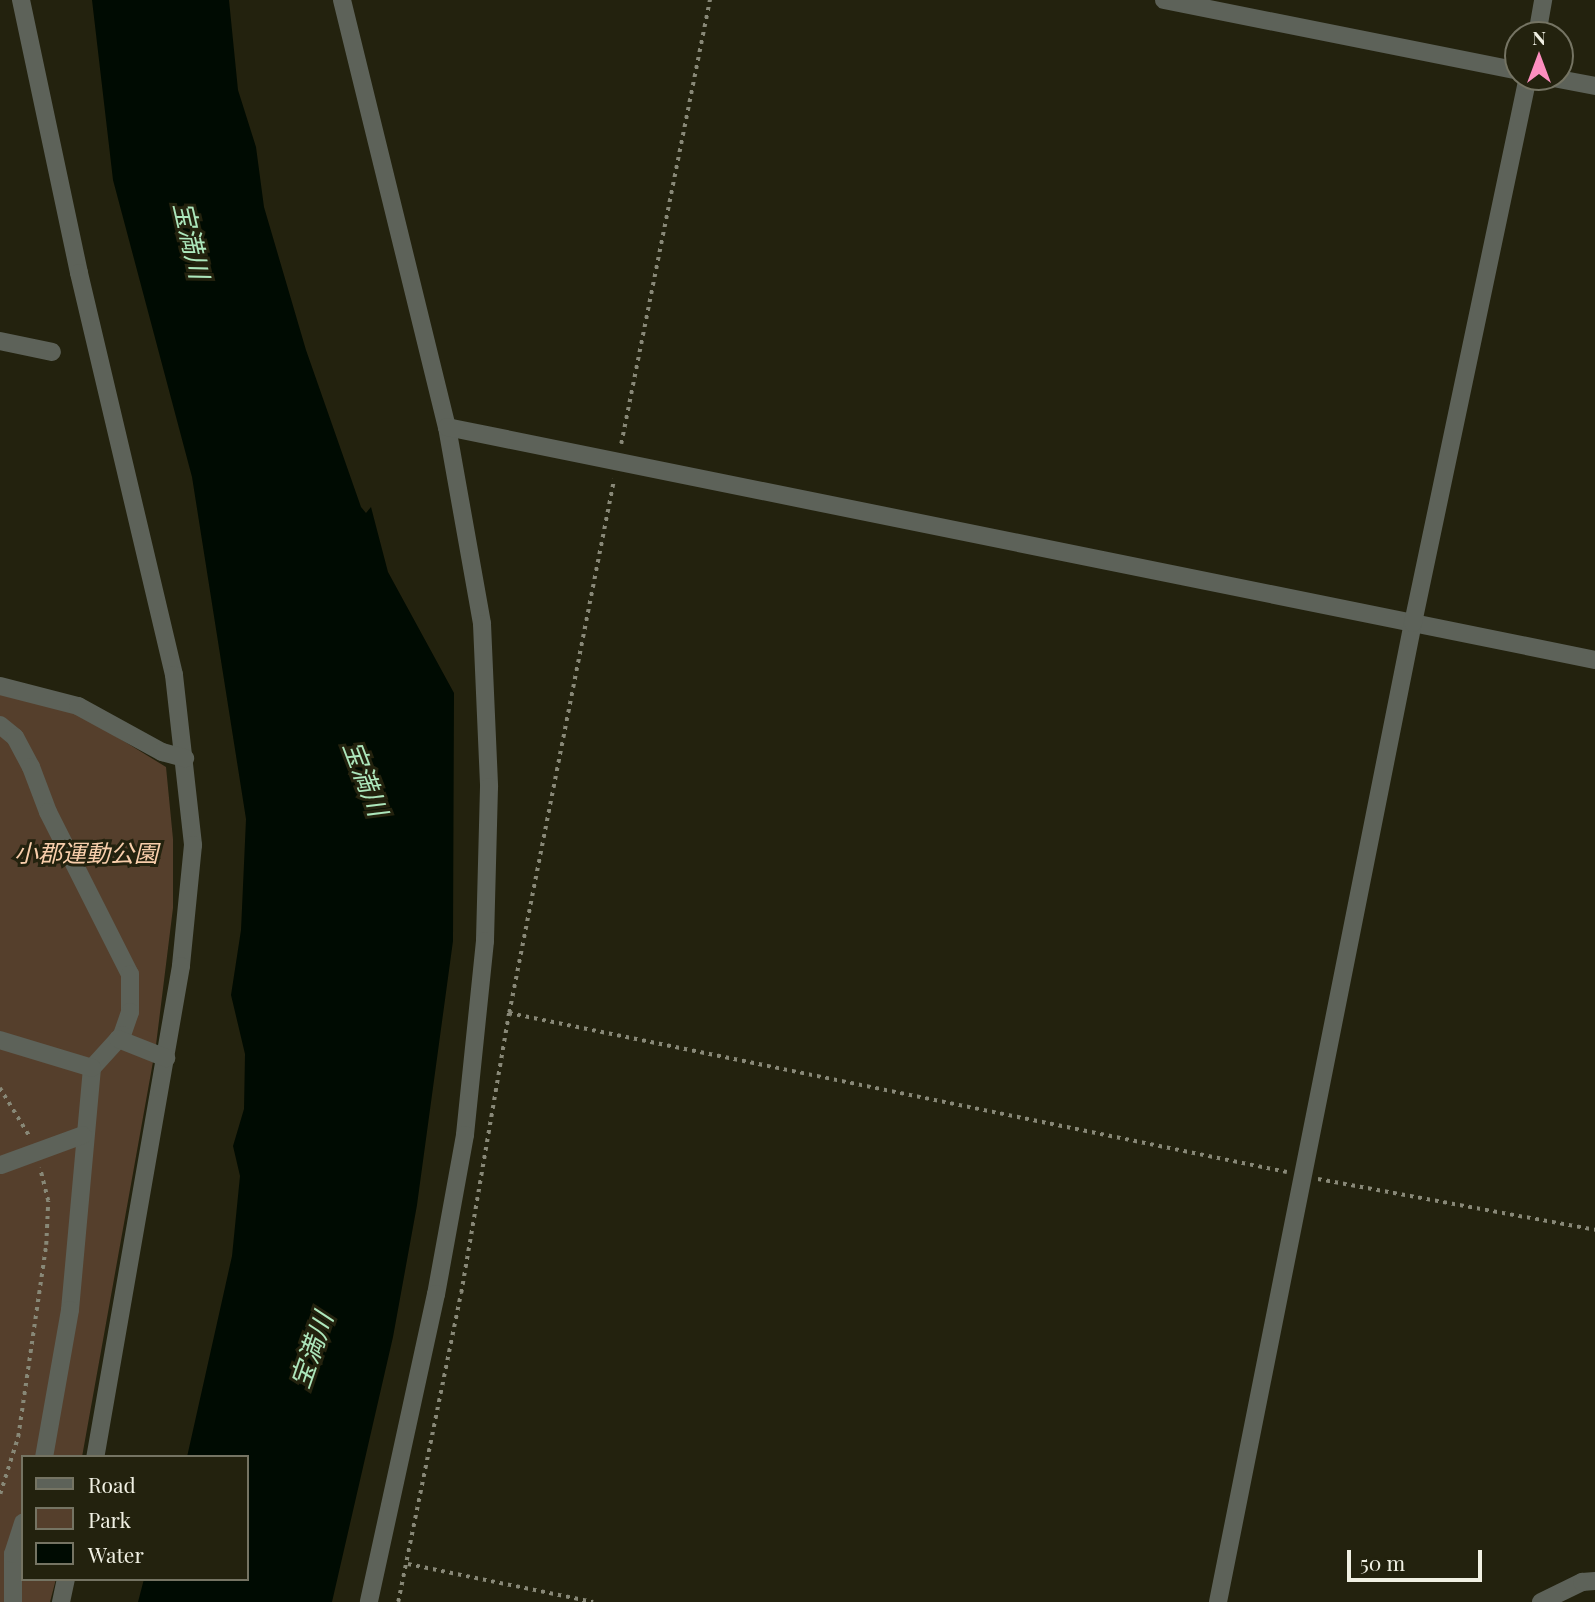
<!DOCTYPE html>
<meta charset="utf-8">
<style>
body{margin:0}
#map{position:relative;width:1595px;height:1602px;overflow:hidden;background:#23220e;font-family:"Playfair Display","Noto Sans JP",serif}
div>[style]{position:absolute}
[style*='--x']{left:calc(var(--x)*1px);top:calc(var(--y)*1px);width:calc(var(--w)*1px);rotate:calc(var(--a)*1deg)}
.green>*{inset:0;background:#553f2c}
.water>*{inset:0;background:#000b02}
.path>*{height:3.5px;margin-top:-1.75px;transform-origin:0;background:repeating-linear-gradient(90deg,#887 0 3.5px,transparent 0 8.5px)}
.minor>*{height:18px;margin:-9px;padding:0 9px;transform-origin:9px;border-radius:9px;background:#5d6259}
span{translate:-50% -50%;white-space:nowrap;text-align:center;line-height:1.15;-webkit-text-stroke:6px #23220e;paint-order:stroke}
.park-label{font-size:24px;color:#f8ceab;font-style:italic}
.water-label{font-size:26px;color:#ade7bc;font-style:italic}
.legend{position:absolute;left:21px;top:1455px;width:228px;height:126px;box-sizing:border-box;background:#23220e;border:2px solid #757463;margin:0;padding:9px 12px;list-style:none;font-size:21px;color:#f0f0e3}
.legend li{display:flex;align-items:center;gap:14px;height:35px}
.legend b{width:35px;border:2px solid #757463}
.north{position:absolute;left:1504px;top:21px;width:70px;height:70px;box-sizing:border-box;background:#23220e;border:2px solid #757463;border-radius:50%;rotate:0deg;font-size:19px;font-weight:700;line-height:28px;text-align:center;color:#f0f0e3}
.north::after{content:'';display:block;margin:auto;width:24px;height:32px;background:#fd8ebf;clip-path:polygon(50% 0,100% 100%,50% 72%,0 100%)}
.scale{position:absolute;left:1347px;top:1550px;width:135px;height:32px;box-sizing:border-box;border:4px solid #f0f0e3;border-top:0;padding-left:9px;font-size:21px;line-height:24px;white-space:nowrap;color:#f0f0e3;-webkit-text-stroke:5px #23220e;paint-order:stroke}
</style>
<div id="map">
<div class="green">
<i style="clip-path:polygon(0 692px,73px 710px,166px 767px,173px 839px,173px 908px,156px 1045px,82px 1457px,23px 1457px,23px 1579px,56px 1579px,50px 1602px,0 1602px)"></i>
</div>
<div class="water">
<i style="clip-path:polygon(92px 0,229px 0,238px 90px,256px 147px,264px 207px,306px 350px,361px 507px,366px 513px,371px 507px,388px 572px,454px 693px,453px 941px,417px 1205px,393px 1337px,332px 1602px,138px 1602px,144px 1579px,247px 1579px,247px 1457px,187px 1457px,232px 1256px,240px 1176px,233px 1146px,244px 1109px,245px 1054px,231px 995px,241px 930px,246px 819px,192px 477px,113px 180px)"></i>
</div>
<div class="path">
<i style="--x:621;--y:444;--w:453;--a:-78.7"></i>
<i style="--x:509;--y:1013;--w:794;--a:11.55"></i>
<i style="--x:0;--y:1088;--w:57;--a:58.5"></i>
<i style="--x:1318;--y:1179;--w:282;--a:10.4"></i>
<i style="--x:0;--y:1494;--w:60;--a:-72.5"></i>
<i style="--x:18;--y:1437;--w:194;--a:-81.7"></i>
<i style="--x:46;--y:1245;--w:44;--a:-87.4"></i>
<i style="--x:48;--y:1201;--w:34;--a:-104"></i>
<i style="--x:408;--y:1564;--w:189;--a:11.6"></i>
<i style="--x:398;--y:1602;--w:315;--a:-78.5"></i>
<i style="--x:461;--y:1293;--w:284;--a:-80.3"></i>
<i style="--x:509;--y:1013;--w:544;--a:-78.88"></i>
</div>
<div class="minor">
<i style="--x:21;--y:0;--w:279;--a:78"></i>
<i style="--x:79;--y:273;--w:413;--a:76.7"></i>
<i style="--x:174;--y:675;--w:171;--a:83.6"></i>
<i style="--x:193;--y:845;--w:122;--a:95.7"></i>
<i style="--x:181;--y:966;--w:498;--a:99.9"></i>
<i style="--x:342;--y:0;--w:440;--a:76.2"></i>
<i style="--x:447;--y:427;--w:200;--a:79.9"></i>
<i style="--x:482;--y:624;--w:163;--a:87.5"></i>
<i style="--x:489;--y:787;--w:154;--a:91.5"></i>
<i style="--x:485;--y:941;--w:195;--a:95.9"></i>
<i style="--x:465;--y:1135;--w:162;--a:100.3"></i>
<i style="--x:436;--y:1294;--w:315;--a:102.3"></i>
<i style="--x:1164;--y:0;--w:361;--a:11.3"></i>
<i style="--x:1537;--y:35;--w:36;--a:-80"></i>
<i style="--x:1548;--y:77;--w:48;--a:10.8"></i>
<i style="--x:0;--y:341;--w:53;--a:11.9"></i>
<i style="--x:447;--y:427;--w:1171;--a:11.47"></i>
<i style="--x:0;--y:686;--w:81;--a:14.4"></i>
<i style="--x:78;--y:706;--w:96;--a:28.7"></i>
<i style="--x:162;--y:752;--w:24;--a:15"></i>
<i style="--x:0;--y:725;--w:19;--a:39"></i>
<i style="--x:15;--y:737;--w:34;--a:62"></i>
<i style="--x:31;--y:767;--w:48;--a:69.3"></i>
<i style="--x:48;--y:812;--w:182;--a:63.2"></i>
<i style="--x:130;--y:974;--w:38;--a:90"></i>
<i style="--x:130;--y:1012;--w:24;--a:109"></i>
<i style="--x:122;--y:1035;--w:45;--a:132.3"></i>
<i style="--x:92;--y:1068;--w:243;--a:95.2"></i>
<i style="--x:70;--y:1310;--w:149;--a:100"></i>
<i style="--x:118;--y:1039;--w:52;--a:21.6"></i>
<i style="--x:0;--y:1040;--w:96;--a:16.9"></i>
<i style="--x:1;--y:1165;--w:87;--a:-20.1"></i>
<i style="--x:13;--y:1602;--w:48;--a:-90"></i>
<i style="--x:13;--y:1554;--w:33;--a:-72"></i>
<i style="--x:61;--y:1602;--w:24;--a:-78"></i>
<i style="--x:1218;--y:1602;--w:998;--a:-78.74"></i>
<i style="--x:1413;--y:623;--w:558;--a:-78.11"></i>
<i style="--x:1541;--y:1602;--w:46;--a:-26"></i>
<i style="--x:1582;--y:1582;--w:13;--a:-4"></i>
</div>
<div class="park-label">
<span style="left:86px;top:853px">小郡運動公園</span>
</div>
<div class="water-label">
<span style="left:192px;top:240px;rotate:77deg">宝満川</span>
<span style="left:366px;top:778px;rotate:69deg">宝満川</span>
<span style="left:311px;top:1350px;rotate:-71deg">宝満川</span>
</div>
<ul class="legend">
<li><b style="height:9px;background:#5d6259"></b>Road</li>
<li><b style="height:19px;background:#553f2c"></b>Park</li>
<li><b style="height:19px;background:#000b02"></b>Water</li>
</ul>
<div class="north">N</div>
<div class="scale">50 m</div>
</div>
